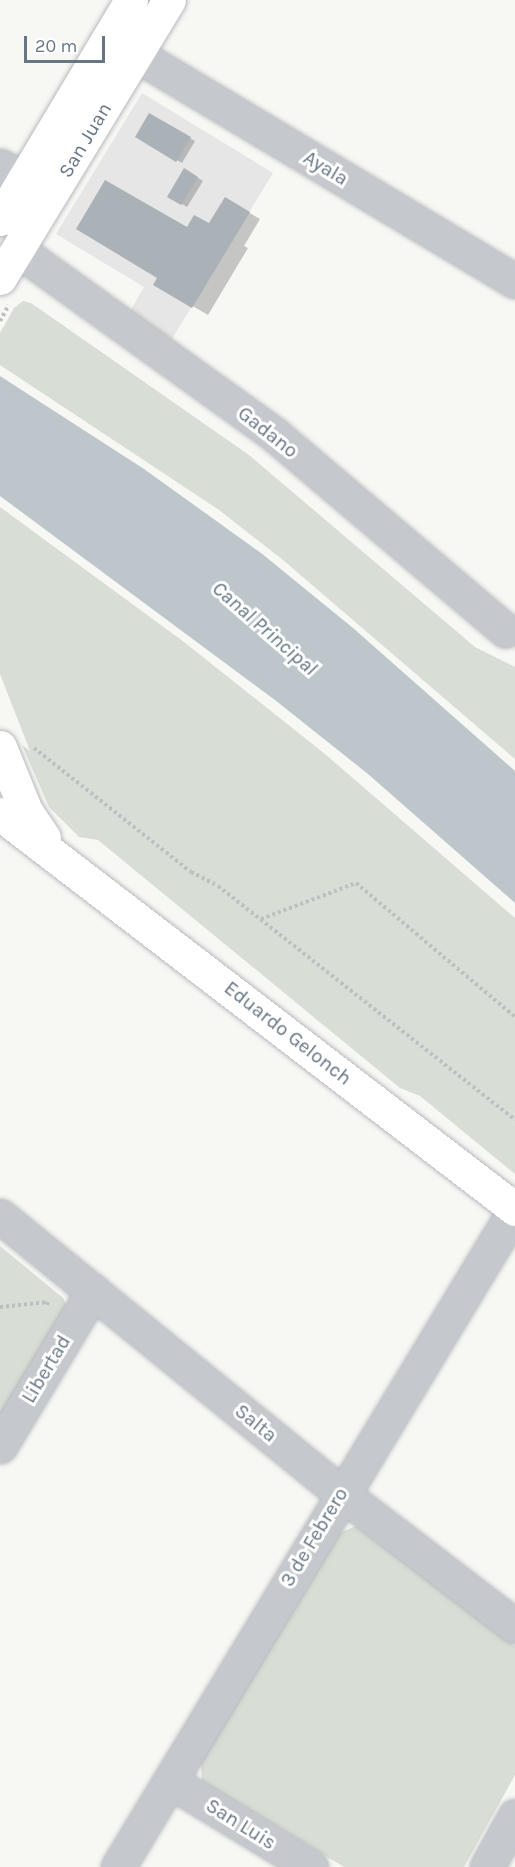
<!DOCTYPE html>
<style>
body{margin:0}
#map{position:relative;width:515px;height:1867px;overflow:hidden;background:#f7f7f4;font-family:Karla,sans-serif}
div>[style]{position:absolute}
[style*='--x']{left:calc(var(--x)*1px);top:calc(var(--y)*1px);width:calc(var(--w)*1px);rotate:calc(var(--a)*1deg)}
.built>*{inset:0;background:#e5e6e5}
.green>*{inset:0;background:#d8ded5}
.water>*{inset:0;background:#bdc6cb}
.shadow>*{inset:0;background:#0003}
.building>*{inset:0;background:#aab1b7}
.path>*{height:4px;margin-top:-2px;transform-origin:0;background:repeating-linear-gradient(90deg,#bdbfc1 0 3px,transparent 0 6px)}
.roads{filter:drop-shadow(0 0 2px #b6babe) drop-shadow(0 0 2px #b6babe)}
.minor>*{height:33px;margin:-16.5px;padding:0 16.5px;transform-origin:16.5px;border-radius:16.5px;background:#c5c8cc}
.major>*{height:33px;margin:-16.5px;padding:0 16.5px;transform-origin:16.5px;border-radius:16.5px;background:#fff}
span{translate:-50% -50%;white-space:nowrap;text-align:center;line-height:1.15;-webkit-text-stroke:6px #fff;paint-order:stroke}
.street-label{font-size:20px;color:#677584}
.water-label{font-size:21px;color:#637680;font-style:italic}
.scale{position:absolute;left:24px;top:36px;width:81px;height:27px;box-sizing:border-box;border:3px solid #677584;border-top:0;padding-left:8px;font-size:18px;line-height:21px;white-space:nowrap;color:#677584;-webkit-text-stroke:4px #fff;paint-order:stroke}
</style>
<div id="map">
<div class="built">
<i style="clip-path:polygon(142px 93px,273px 173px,172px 339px,129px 313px,144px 287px,56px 234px)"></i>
</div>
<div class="green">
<i style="clip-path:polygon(23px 301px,31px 303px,249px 455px,475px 647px,515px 667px,515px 759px,283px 560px,219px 510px,0 365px,0 333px,14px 308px)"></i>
<i style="clip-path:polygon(0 507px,184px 642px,325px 754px,515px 918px,515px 1174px,420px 1096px,400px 1088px,98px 840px,79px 837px,49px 807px,22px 745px,30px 751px,0 674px)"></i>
<i style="clip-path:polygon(0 1246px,63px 1298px,67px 1307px,0 1422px)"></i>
<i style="clip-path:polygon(356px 1526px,515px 1646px,515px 1775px,464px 1867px,344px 1867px,202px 1781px,200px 1758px,337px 1534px)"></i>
</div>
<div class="water">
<i style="clip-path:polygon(0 376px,144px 469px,261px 553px,353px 628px,515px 771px,515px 903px,368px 774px,275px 700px,0 496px)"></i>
</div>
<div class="shadow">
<i style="clip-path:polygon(150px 115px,195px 141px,182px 163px,137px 137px)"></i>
<i style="clip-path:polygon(185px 170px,203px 181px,187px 207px,169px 196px)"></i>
<i style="clip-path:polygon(226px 199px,260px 219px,244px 246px,248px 248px,208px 315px,155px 284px,187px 229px,210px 225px)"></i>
</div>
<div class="building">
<i style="clip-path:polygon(149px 113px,191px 137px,176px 162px,135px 137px)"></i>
<i style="clip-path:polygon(184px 168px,198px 177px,181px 205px,167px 197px)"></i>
<i style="clip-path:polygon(105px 180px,187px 227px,194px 215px,209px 223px,225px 197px,250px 212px,192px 308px,153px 285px,157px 278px,76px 229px)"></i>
</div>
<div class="path">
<i style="--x:0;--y:321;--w:18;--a:-61"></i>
<i style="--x:34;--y:748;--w:200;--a:38.3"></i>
<i style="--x:191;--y:872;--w:30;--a:27"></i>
<i style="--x:218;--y:886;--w:378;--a:38.2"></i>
<i style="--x:261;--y:919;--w:102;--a:-20.8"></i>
<i style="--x:356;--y:883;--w:208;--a:40.1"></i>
<i style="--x:0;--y:1307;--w:48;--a:-5.9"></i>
<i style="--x:48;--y:1302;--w:4;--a:117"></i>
</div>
<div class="roads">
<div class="minor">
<i style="--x:137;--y:55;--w:440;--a:30.9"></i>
<i style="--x:0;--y:166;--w:27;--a:28"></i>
<i style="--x:18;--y:250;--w:317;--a:35.7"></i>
<i style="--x:275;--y:435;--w:302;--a:40.3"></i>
<i style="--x:0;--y:1216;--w:439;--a:39.1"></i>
<i style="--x:341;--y:1493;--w:219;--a:37.4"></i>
<i style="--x:0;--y:1446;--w:181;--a:-59"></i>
<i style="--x:170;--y:1781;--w:165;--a:31.4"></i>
<i style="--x:118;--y:1867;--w:768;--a:-58.86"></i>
<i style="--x:487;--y:1867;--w:58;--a:-61.2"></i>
</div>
<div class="major">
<i style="--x:0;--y:219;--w:255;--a:-59.1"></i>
<i style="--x:0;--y:278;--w:325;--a:-58.7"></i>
<i style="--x:0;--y:747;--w:69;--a:67.9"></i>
<i style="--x:26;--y:811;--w:32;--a:56"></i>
<i style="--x:0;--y:814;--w:649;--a:37.49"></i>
</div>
</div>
<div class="street-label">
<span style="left:85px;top:140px;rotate:-59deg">San Juan</span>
<span style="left:326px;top:168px;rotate:31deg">Ayala</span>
<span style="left:268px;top:432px;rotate:38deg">Gadano</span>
<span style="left:288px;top:1033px;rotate:38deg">Eduardo Gelonch</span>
<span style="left:46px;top:1369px;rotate:-59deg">Libertad</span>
<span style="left:256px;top:1423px;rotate:39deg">Salta</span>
<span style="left:314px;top:1537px;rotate:-59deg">3 de Febrero</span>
<span style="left:241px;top:1824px;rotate:32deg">San Luis</span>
</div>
<div class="water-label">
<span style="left:265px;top:628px;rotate:41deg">Canal Principal</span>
</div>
<div class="scale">20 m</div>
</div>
